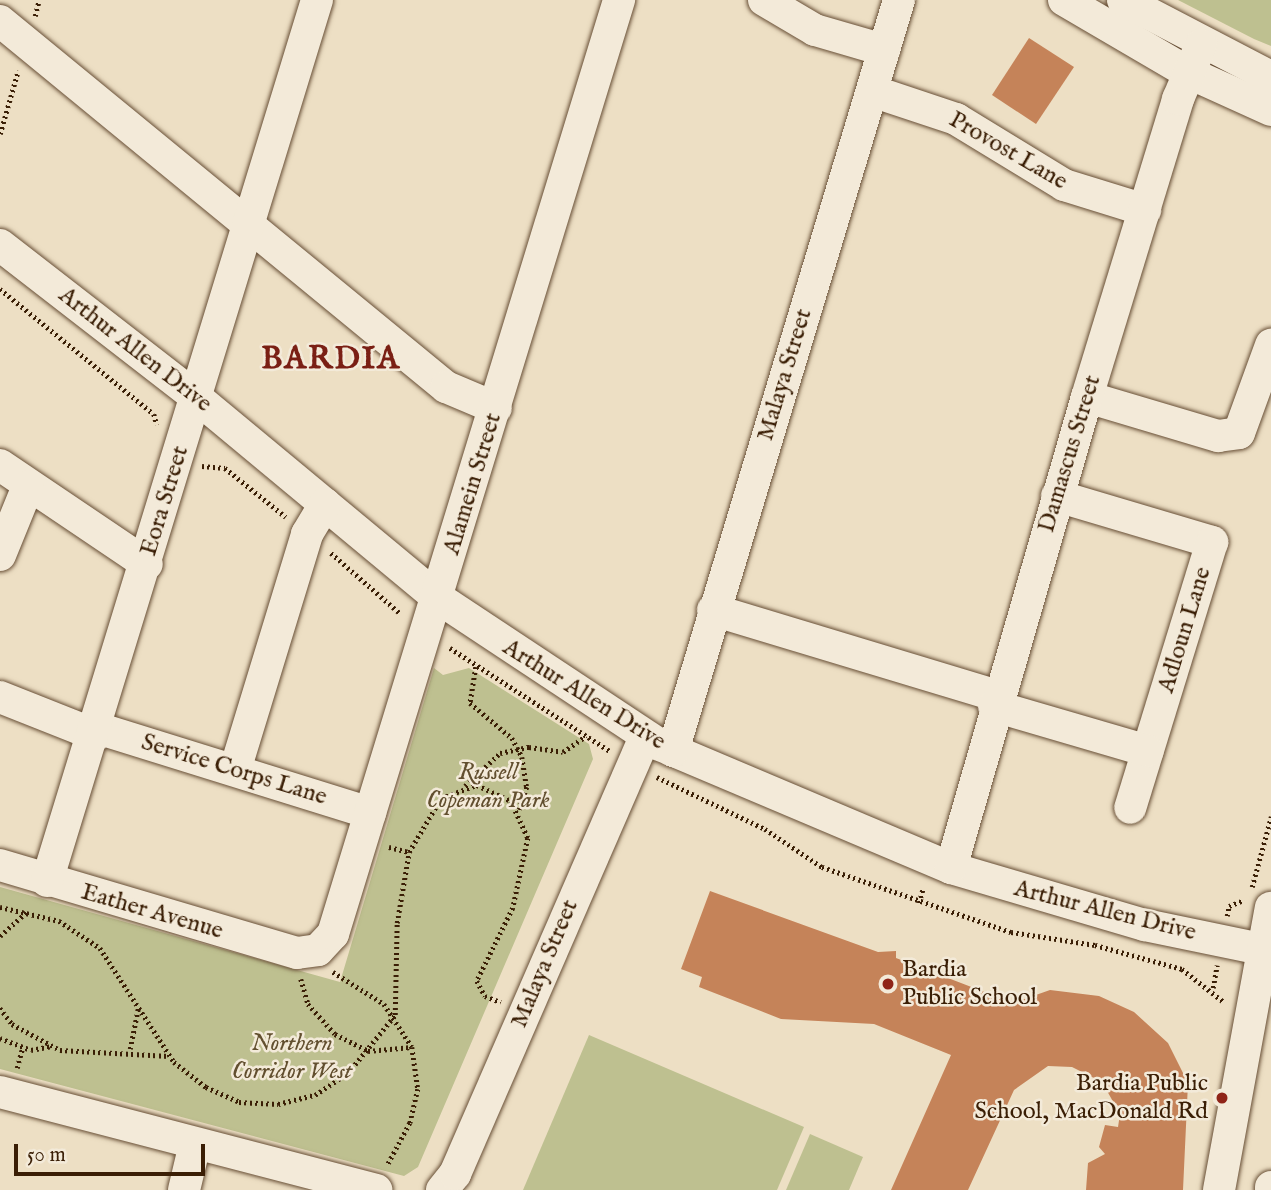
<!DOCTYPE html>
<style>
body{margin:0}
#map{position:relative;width:1271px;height:1190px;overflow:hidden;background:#eddfc4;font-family:"IM FELL English",serif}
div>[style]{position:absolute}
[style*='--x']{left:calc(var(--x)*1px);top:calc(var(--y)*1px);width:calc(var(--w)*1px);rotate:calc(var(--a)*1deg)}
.green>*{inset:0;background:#bec090}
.building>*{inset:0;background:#c58359}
.path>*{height:4.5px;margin-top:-2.25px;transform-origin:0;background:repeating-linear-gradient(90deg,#3a1e05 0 2px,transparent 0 5.5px)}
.roads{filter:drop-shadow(0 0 2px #674e35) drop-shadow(0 0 2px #674e35)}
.minor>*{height:32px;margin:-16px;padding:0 16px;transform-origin:16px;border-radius:16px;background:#f3ead9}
.dots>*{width:19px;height:19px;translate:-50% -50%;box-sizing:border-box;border:4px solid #f3ead9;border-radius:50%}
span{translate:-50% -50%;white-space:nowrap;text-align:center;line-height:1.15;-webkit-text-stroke:5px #f3ead9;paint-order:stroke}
.street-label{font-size:24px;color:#3a1e05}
.park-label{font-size:24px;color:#624f2f;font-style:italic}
.poi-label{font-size:24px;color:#3a1e05}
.left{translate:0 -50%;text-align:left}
.right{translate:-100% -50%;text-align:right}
.district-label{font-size:32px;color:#7a1f14;font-weight:700;letter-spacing:2px}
.scale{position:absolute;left:14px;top:1144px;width:191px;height:32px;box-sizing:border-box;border:4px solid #3a1e05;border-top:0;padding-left:9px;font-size:21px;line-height:24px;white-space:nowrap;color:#3a1e05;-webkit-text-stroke:5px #f3ead9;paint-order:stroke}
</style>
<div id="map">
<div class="green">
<i style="clip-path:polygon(1178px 0,1271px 0,1271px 46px,1254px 39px)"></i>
<i style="clip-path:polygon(434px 668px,443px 675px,469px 668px,589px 744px,593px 759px,418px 1167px,404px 1176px,0 1069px,0 887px,340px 982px)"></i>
<i style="clip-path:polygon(589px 1035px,804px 1127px,777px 1190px,523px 1190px)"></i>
<i style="clip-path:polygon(810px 1134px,863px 1157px,849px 1190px,786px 1190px)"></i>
</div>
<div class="building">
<i style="clip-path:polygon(1029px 38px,1074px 67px,1036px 124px,992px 95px)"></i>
<i style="clip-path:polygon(710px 891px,878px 952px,896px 951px,896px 958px,1013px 1003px,1050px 990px,1099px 996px,1134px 1012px,1168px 1043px,1188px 1083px,1183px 1190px,1086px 1190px,1088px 1163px,1105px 1154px,1099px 1147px,1105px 1125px,1118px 1127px,1120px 1114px,1102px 1082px,1072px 1067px,1048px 1066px,1014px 1090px,968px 1190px,891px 1190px,951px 1055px,874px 1024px,781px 1019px,699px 987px,702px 977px,681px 969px)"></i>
</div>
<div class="path">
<i style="--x:35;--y:16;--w:16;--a:-76"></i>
<i style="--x:0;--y:134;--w:66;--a:-74.1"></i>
<i style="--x:0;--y:289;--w:198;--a:39.1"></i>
<i style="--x:154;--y:414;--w:11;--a:75"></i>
<i style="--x:202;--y:466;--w:23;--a:5"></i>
<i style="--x:225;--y:468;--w:78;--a:38.8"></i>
<i style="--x:331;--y:553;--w:93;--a:41.1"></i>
<i style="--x:450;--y:648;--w:190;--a:32.8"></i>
<i style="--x:476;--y:667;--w:36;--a:99"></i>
<i style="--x:470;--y:703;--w:55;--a:39.8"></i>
<i style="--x:512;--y:738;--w:21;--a:62"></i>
<i style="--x:522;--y:757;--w:30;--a:81"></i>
<i style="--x:527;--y:787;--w:24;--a:109"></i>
<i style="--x:657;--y:777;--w:120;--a:25.7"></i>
<i style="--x:765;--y:829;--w:69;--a:33.7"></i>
<i style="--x:822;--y:867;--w:200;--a:19"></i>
<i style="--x:1011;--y:932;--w:85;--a:8.8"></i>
<i style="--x:1095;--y:945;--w:90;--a:15.4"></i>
<i style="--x:1182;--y:969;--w:53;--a:38.2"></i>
<i style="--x:465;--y:786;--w:48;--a:-43.3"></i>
<i style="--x:500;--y:753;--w:30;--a:-12"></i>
<i style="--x:529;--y:747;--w:34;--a:8"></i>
<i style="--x:563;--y:752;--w:28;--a:-35"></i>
<i style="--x:389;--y:847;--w:21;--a:14"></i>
<i style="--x:1252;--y:887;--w:73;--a:-74.8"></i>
<i style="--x:919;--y:903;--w:16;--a:-75"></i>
<i style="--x:0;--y:907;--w:61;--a:13.3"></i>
<i style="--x:59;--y:921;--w:49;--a:33.4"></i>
<i style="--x:100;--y:948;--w:136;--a:57"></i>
<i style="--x:174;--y:1062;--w:41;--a:38"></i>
<i style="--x:206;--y:1087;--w:36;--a:24"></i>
<i style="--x:239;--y:1102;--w:39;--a:3"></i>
<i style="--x:278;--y:1104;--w:38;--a:-14"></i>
<i style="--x:315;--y:1095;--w:40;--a:-34"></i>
<i style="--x:348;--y:1073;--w:75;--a:-51"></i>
<i style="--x:395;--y:1015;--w:92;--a:-88.8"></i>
<i style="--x:397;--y:923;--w:72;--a:-80.4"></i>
<i style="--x:409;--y:852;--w:63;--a:-59.3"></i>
<i style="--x:441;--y:798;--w:38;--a:-20"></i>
<i style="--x:477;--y:785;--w:38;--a:25"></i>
<i style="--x:511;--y:801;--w:41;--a:65.3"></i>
<i style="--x:528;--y:838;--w:72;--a:102.1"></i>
<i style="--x:513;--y:908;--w:81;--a:116.3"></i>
<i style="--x:477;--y:981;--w:17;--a:62"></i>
<i style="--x:485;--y:996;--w:17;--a:21"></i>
<i style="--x:1227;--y:916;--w:10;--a:-79"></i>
<i style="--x:1229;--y:906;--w:16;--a:-22"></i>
<i style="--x:0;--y:936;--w:38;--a:-42"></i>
<i style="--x:333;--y:972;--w:60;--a:32.1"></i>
<i style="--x:384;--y:1004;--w:51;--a:56.9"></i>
<i style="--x:412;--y:1047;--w:42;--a:81.9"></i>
<i style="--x:418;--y:1089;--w:35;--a:103"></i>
<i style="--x:410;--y:1123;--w:49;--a:118.1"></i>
<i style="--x:301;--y:979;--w:26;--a:74"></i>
<i style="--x:308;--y:1004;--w:40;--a:48"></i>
<i style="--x:335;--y:1034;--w:37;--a:27"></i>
<i style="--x:368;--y:1051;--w:44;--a:-5.2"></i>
<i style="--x:1213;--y:988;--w:23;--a:-80"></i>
<i style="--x:0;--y:1008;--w:20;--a:53"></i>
<i style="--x:12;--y:1024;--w:55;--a:28.4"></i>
<i style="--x:60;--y:1050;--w:109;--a:3.2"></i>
<i style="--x:0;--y:1038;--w:33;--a:21"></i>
<i style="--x:31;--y:1050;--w:20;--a:-11"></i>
<i style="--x:130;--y:1049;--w:41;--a:-78.7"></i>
<i style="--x:17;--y:1068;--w:20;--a:-75"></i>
</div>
<div class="roads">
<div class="minor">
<i style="--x:764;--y:0;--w:59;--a:30.5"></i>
<i style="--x:815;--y:30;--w:72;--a:16.2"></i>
<i style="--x:1064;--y:0;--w:143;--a:30.3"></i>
<i style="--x:1187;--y:72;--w:92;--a:24.3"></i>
<i style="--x:1123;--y:0;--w:167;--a:27.5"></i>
<i style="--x:0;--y:21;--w:577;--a:39.37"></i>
<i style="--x:446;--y:387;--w:54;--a:22.8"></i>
<i style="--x:872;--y:91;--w:89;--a:18.4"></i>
<i style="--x:956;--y:119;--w:127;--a:31.4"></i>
<i style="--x:1064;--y:185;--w:85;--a:17.2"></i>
<i style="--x:0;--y:245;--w:249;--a:37.8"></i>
<i style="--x:197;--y:398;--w:313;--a:39.7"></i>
<i style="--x:438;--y:598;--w:266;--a:33.5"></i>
<i style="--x:660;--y:745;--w:316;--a:22.9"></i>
<i style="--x:951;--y:868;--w:202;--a:16.4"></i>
<i style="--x:1145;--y:925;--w:129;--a:11.7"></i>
<i style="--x:1087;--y:397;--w:137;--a:16.6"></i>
<i style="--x:1218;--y:436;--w:21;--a:-8"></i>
<i style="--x:1239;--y:433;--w:94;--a:-70"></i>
<i style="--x:0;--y:465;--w:177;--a:34"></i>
<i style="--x:1057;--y:496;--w:162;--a:16.5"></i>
<i style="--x:1212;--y:542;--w:278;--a:107.1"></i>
<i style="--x:0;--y:555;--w:74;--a:-67.9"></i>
<i style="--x:713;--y:610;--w:297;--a:16.8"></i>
<i style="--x:0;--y:697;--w:103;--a:21.6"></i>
<i style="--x:994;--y:706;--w:160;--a:16.3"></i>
<i style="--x:97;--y:728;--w:286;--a:17.3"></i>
<i style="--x:673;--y:751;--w:784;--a:-73.25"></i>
<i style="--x:235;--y:770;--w:247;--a:-73"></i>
<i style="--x:307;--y:534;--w:35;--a:-59"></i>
<i style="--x:0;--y:865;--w:310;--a:16.5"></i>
<i style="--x:297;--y:953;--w:21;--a:-8"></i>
<i style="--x:318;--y:950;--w:22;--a:-47"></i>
<i style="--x:333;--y:934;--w:977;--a:-72.97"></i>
<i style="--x:951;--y:868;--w:490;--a:-73.9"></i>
<i style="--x:1087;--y:397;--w:312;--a:-73"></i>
<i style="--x:1178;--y:99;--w:59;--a:-66.9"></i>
<i style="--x:47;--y:881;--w:921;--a:-72.96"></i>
<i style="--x:0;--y:1092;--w:389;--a:14.6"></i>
<i style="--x:184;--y:1190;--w:47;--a:-76.6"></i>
<i style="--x:442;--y:1190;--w:21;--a:-51"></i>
<i style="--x:455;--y:1174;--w:477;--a:-66.5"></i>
<i style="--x:1219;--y:1190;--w:287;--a:-79.6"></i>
<i style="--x:1271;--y:1190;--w:3;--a:-90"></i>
</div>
</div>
<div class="dots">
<i style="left:888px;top:984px;background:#8f2418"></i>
<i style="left:1222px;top:1098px;background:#8f2418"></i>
</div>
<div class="street-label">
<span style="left:1008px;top:151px;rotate:30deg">Provost Lane</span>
<span style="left:135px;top:350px;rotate:38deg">Arthur Allen Drive</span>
<span style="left:785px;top:375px;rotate:-73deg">Malaya Street</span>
<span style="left:1070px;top:454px;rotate:-73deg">Damascus Street</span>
<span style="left:473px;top:484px;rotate:-73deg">Alamein Street</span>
<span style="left:165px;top:501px;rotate:-73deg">Eora Street</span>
<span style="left:1185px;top:630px;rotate:-73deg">Adloun Lane</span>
<span style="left:584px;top:695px;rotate:32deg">Arthur Allen Drive</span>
<span style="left:234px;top:770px;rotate:17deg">Service Corps Lane</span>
<span style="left:1105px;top:911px;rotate:14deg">Arthur Allen Drive</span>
<span style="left:152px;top:912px;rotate:16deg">Eather Avenue</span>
<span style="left:545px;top:964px;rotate:-67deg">Malaya Street</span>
</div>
<div class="park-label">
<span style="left:488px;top:787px">Russell<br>Copeman Park</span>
<span style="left:292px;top:1058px">Northern<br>Corridor West</span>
</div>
<div class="poi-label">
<span class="left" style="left:902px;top:984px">Bardia<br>Public School</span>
<span class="right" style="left:1208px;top:1098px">Bardia Public<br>School, MacDonald Rd</span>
</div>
<div class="district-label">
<span style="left:331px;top:360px">BARDIA</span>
</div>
<div class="scale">50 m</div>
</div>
